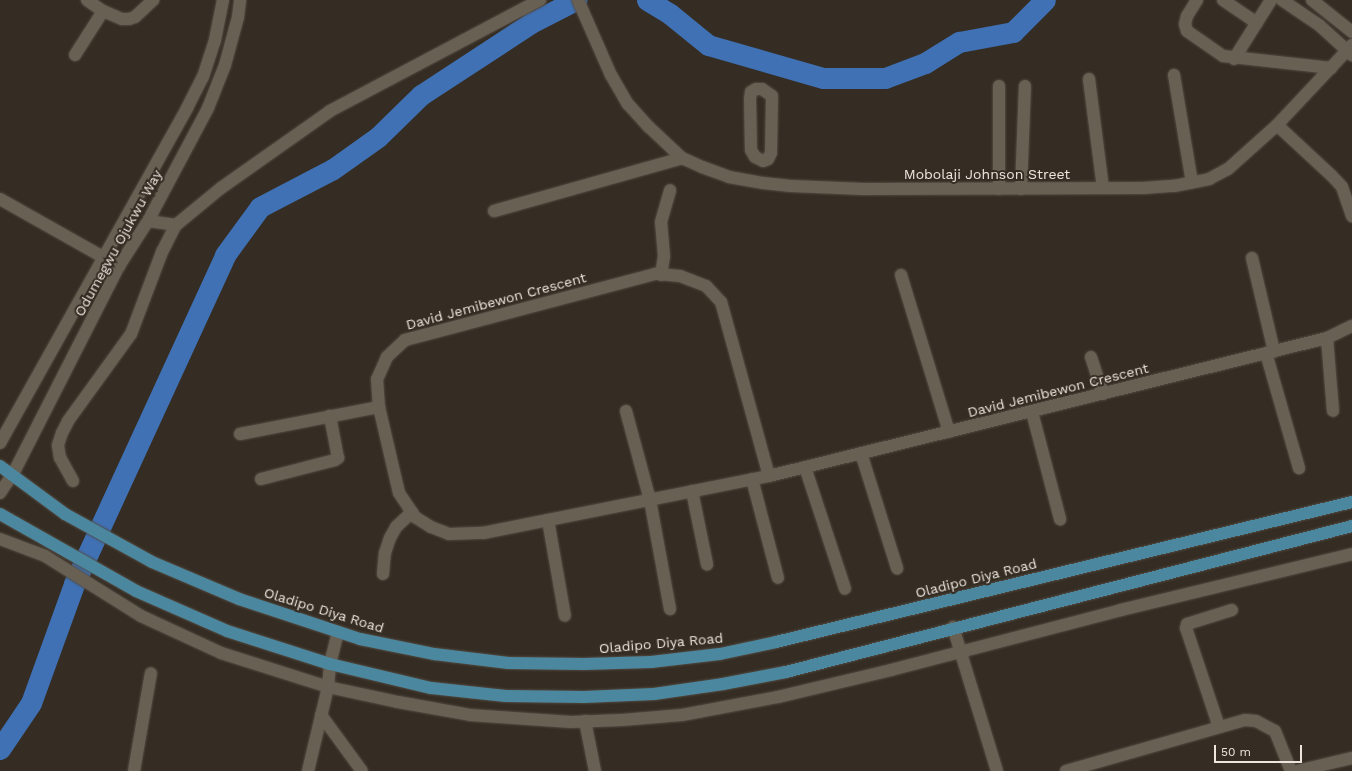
<!DOCTYPE html>
<style>
body{margin:0}
#map{position:relative;width:1352px;height:771px;overflow:hidden;background:#352d23;font-family:"Work Sans",sans-serif}
div>[style]{position:absolute}
[style*='--x']{left:calc(var(--x)*1px);top:calc(var(--y)*1px);width:calc(var(--w)*1px);rotate:calc(var(--a)*1deg)}
.river>*{height:21px;margin:-10.5px;padding:0 10.5px;transform-origin:10.5px;border-radius:10.5px;background:#3f71b4}
.roads{filter:drop-shadow(0 0 1px #534b43) drop-shadow(0 0 1px #534b43)}
.minor>*{height:12px;margin:-6px;padding:0 6px;transform-origin:6px;border-radius:6px;background:#696054}
.major>*{height:12px;margin:-6px;padding:0 6px;transform-origin:6px;border-radius:6px;background:#4b889f}
span{translate:-50% -50%;white-space:nowrap;text-align:center;line-height:1.15;-webkit-text-stroke:4px #352d23;paint-order:stroke}
.street-label{font-size:14px;color:#ece6df}
.scale{position:absolute;left:1214px;top:745px;width:88px;height:18px;box-sizing:border-box;border:2px solid #ece6df;border-top:0;padding-left:5px;font-size:12px;line-height:14px;white-space:nowrap;color:#ece6df;-webkit-text-stroke:3px #352d23;paint-order:stroke}
</style>
<div id="map">
<div class="river">
<i style="--x:647;--y:0;--w:27;--a:31"></i>
<i style="--x:670;--y:14;--w:49;--a:39.2"></i>
<i style="--x:708;--y:45;--w:120;--a:16"></i>
<i style="--x:823;--y:78;--w:62;--a:0"></i>
<i style="--x:885;--y:78;--w:43;--a:-20.6"></i>
<i style="--x:925;--y:63;--w:40;--a:-32"></i>
<i style="--x:959;--y:42;--w:55;--a:-10.5"></i>
<i style="--x:1013;--y:32;--w:45;--a:-45"></i>
<i style="--x:0;--y:749;--w:55;--a:-56"></i>
<i style="--x:31;--y:703;--w:127;--a:-70.1"></i>
<i style="--x:74;--y:584;--w:362;--a:-65.3"></i>
<i style="--x:225;--y:255;--w:59;--a:-53.9"></i>
<i style="--x:260;--y:207;--w:82;--a:-27.5"></i>
<i style="--x:333;--y:169;--w:55;--a:-35.4"></i>
<i style="--x:378;--y:137;--w:60;--a:-44.3"></i>
<i style="--x:421;--y:95;--w:131;--a:-33.2"></i>
<i style="--x:531;--y:23;--w:51;--a:-27.1"></i>
</div>
<div class="roads">
<div class="minor">
<i style="--x:87;--y:0;--w:19;--a:35"></i>
<i style="--x:578;--y:0;--w:82;--a:66.3"></i>
<i style="--x:611;--y:75;--w:34;--a:60"></i>
<i style="--x:628;--y:104;--w:31;--a:48"></i>
<i style="--x:649;--y:127;--w:45;--a:43.2"></i>
<i style="--x:682;--y:158;--w:22;--a:24"></i>
<i style="--x:702;--y:167;--w:29;--a:20"></i>
<i style="--x:729;--y:177;--w:35;--a:10"></i>
<i style="--x:763;--y:183;--w:28;--a:6"></i>
<i style="--x:791;--y:186;--w:72;--a:2.4"></i>
<i style="--x:863;--y:189;--w:280;--a:-0.2"></i>
<i style="--x:1143;--y:188;--w:31;--a:-4"></i>
<i style="--x:1174;--y:186;--w:36;--a:-11"></i>
<i style="--x:1209;--y:179;--w:21;--a:-28"></i>
<i style="--x:1228;--y:169;--w:66;--a:-41.9"></i>
<i style="--x:1277;--y:125;--w:110;--a:-46.8"></i>
<i style="--x:1197;--y:0;--w:19;--a:122"></i>
<i style="--x:1187;--y:16;--w:8;--a:104"></i>
<i style="--x:1185;--y:24;--w:7;--a:74"></i>
<i style="--x:1187;--y:31;--w:44;--a:34.8"></i>
<i style="--x:1223;--y:56;--w:109;--a:6.3"></i>
<i style="--x:1223;--y:0;--w:41;--a:34.1"></i>
<i style="--x:1282;--y:0;--w:45;--a:34"></i>
<i style="--x:1319;--y:25;--w:45;--a:42.3"></i>
<i style="--x:1312;--y:0;--w:51;--a:38.7"></i>
<i style="--x:75;--y:55;--w:52;--a:-57.5"></i>
<i style="--x:103;--y:11;--w:21;--a:23"></i>
<i style="--x:122;--y:19;--w:7;--a:0"></i>
<i style="--x:129;--y:19;--w:6;--a:-18"></i>
<i style="--x:135;--y:17;--w:25;--a:-43"></i>
<i style="--x:1234;--y:59;--w:70;--a:-57.9"></i>
<i style="--x:1174;--y:75;--w:109;--a:80.5"></i>
<i style="--x:1089;--y:79;--w:110;--a:82.7"></i>
<i style="--x:999;--y:86;--w:103;--a:90"></i>
<i style="--x:756;--y:89;--w:6;--a:0"></i>
<i style="--x:762;--y:89;--w:12;--a:35"></i>
<i style="--x:772;--y:96;--w:57;--a:91"></i>
<i style="--x:771;--y:153;--w:7;--a:117"></i>
<i style="--x:768;--y:159;--w:5;--a:158"></i>
<i style="--x:763;--y:161;--w:9;--a:-153"></i>
<i style="--x:755;--y:157;--w:8;--a:-120"></i>
<i style="--x:751;--y:150;--w:51;--a:-91.1"></i>
<i style="--x:750;--y:99;--w:7;--a:-82"></i>
<i style="--x:751;--y:92;--w:6;--a:-31"></i>
<i style="--x:1277;--y:125;--w:74;--a:42.8"></i>
<i style="--x:1331;--y:175;--w:16;--a:47"></i>
<i style="--x:1342;--y:187;--w:31;--a:71"></i>
<i style="--x:1021;--y:189;--w:103;--a:-87.8"></i>
<i style="--x:0;--y:199;--w:137;--a:29.4"></i>
<i style="--x:494;--y:211;--w:195;--a:-15.7"></i>
<i style="--x:148;--y:221;--w:28;--a:8"></i>
<i style="--x:1252;--y:258;--w:96;--a:76.7"></i>
<i style="--x:661;--y:275;--w:19;--a:-81"></i>
<i style="--x:664;--y:256;--w:34;--a:-95"></i>
<i style="--x:661;--y:222;--w:33;--a:-74"></i>
<i style="--x:901;--y:275;--w:164;--a:73"></i>
<i style="--x:1327;--y:338;--w:73;--a:85.3"></i>
<i style="--x:1266;--y:353;--w:120;--a:74"></i>
<i style="--x:1091;--y:357;--w:39;--a:72"></i>
<i style="--x:626;--y:411;--w:92;--a:74.9"></i>
<i style="--x:650;--y:500;--w:111;--a:79.6"></i>
<i style="--x:1032;--y:412;--w:111;--a:75.3"></i>
<i style="--x:240;--y:434;--w:142;--a:-11"></i>
<i style="--x:0;--y:443;--w:384;--a:-60.8"></i>
<i style="--x:187;--y:108;--w:35;--a:-63"></i>
<i style="--x:203;--y:77;--w:39;--a:-72"></i>
<i style="--x:215;--y:40;--w:41;--a:-78.7"></i>
<i style="--x:861;--y:453;--w:121;--a:72.6"></i>
<i style="--x:805;--y:467;--w:128;--a:71.8"></i>
<i style="--x:769;--y:476;--w:180;--a:-105.4"></i>
<i style="--x:721;--y:302;--w:22;--a:-133"></i>
<i style="--x:706;--y:286;--w:28;--a:-159"></i>
<i style="--x:680;--y:276;--w:25;--a:-175"></i>
<i style="--x:655;--y:274;--w:259;--a:165.2"></i>
<i style="--x:405;--y:340;--w:25;--a:137"></i>
<i style="--x:387;--y:357;--w:24;--a:114"></i>
<i style="--x:377;--y:379;--w:28;--a:86"></i>
<i style="--x:379;--y:407;--w:88;--a:76.9"></i>
<i style="--x:399;--y:493;--w:29;--a:56"></i>
<i style="--x:415;--y:517;--w:19;--a:32"></i>
<i style="--x:431;--y:527;--w:19;--a:21"></i>
<i style="--x:449;--y:534;--w:34;--a:-2"></i>
<i style="--x:483;--y:533;--w:292;--a:-11.3"></i>
<i style="--x:769;--y:476;--w:575;--a:-13.89"></i>
<i style="--x:1327;--y:338;--w:28;--a:-26"></i>
<i style="--x:261;--y:479;--w:76;--a:-14.4"></i>
<i style="--x:335;--y:460;--w:4;--a:-34"></i>
<i style="--x:338;--y:458;--w:43;--a:-100.8"></i>
<i style="--x:752;--y:479;--w:102;--a:75.3"></i>
<i style="--x:73;--y:481;--w:26;--a:-119"></i>
<i style="--x:60;--y:458;--w:13;--a:-99"></i>
<i style="--x:58;--y:445;--w:13;--a:-72"></i>
<i style="--x:62;--y:433;--w:13;--a:-63"></i>
<i style="--x:68;--y:421;--w:107;--a:-54.1"></i>
<i style="--x:131;--y:334;--w:88;--a:-69.3"></i>
<i style="--x:162;--y:252;--w:30;--a:-63"></i>
<i style="--x:176;--y:225;--w:58;--a:-39.4"></i>
<i style="--x:221;--y:188;--w:133;--a:-35.2"></i>
<i style="--x:330;--y:111;--w:238;--a:-27.9"></i>
<i style="--x:692;--y:491;--w:75;--a:78.4"></i>
<i style="--x:0;--y:493;--w:23;--a:-56"></i>
<i style="--x:13;--y:474;--w:233;--a:-63"></i>
<i style="--x:119;--y:266;--w:54;--a:-57.2"></i>
<i style="--x:148;--y:221;--w:128;--a:-62"></i>
<i style="--x:208;--y:108;--w:46;--a:-68.4"></i>
<i style="--x:225;--y:65;--w:50;--a:-74.8"></i>
<i style="--x:238;--y:17;--w:17;--a:-83"></i>
<i style="--x:548;--y:520;--w:97;--a:80"></i>
<i style="--x:0;--y:539;--w:48;--a:20.7"></i>
<i style="--x:45;--y:556;--w:113;--a:32"></i>
<i style="--x:141;--y:616;--w:88;--a:24.8"></i>
<i style="--x:221;--y:653;--w:112;--a:17.6"></i>
<i style="--x:328;--y:687;--w:72;--a:12.1"></i>
<i style="--x:398;--y:702;--w:73;--a:10.2"></i>
<i style="--x:470;--y:715;--w:101;--a:4"></i>
<i style="--x:571;--y:722;--w:51;--a:-2.2"></i>
<i style="--x:622;--y:720;--w:60;--a:-4.8"></i>
<i style="--x:682;--y:715;--w:98;--a:-10.6"></i>
<i style="--x:778;--y:697;--w:116;--a:-13.4"></i>
<i style="--x:891;--y:670;--w:238;--a:-14.6"></i>
<i style="--x:1121;--y:610;--w:238;--a:-13.6"></i>
<i style="--x:383;--y:574;--w:21;--a:-85"></i>
<i style="--x:385;--y:553;--w:16;--a:-72"></i>
<i style="--x:390;--y:538;--w:13;--a:-61"></i>
<i style="--x:396;--y:527;--w:22;--a:-43"></i>
<i style="--x:953;--y:627;--w:151;--a:73"></i>
<i style="--x:321;--y:715;--w:69;--a:53.8"></i>
<i style="--x:585;--y:721;--w:51;--a:78.7"></i>
<i style="--x:1219;--y:727;--w:104;--a:-108.4"></i>
<i style="--x:1186;--y:628;--w:4;--a:-76"></i>
<i style="--x:1187;--y:624;--w:47;--a:-17.3"></i>
<i style="--x:134;--y:771;--w:99;--a:-80.2"></i>
<i style="--x:308;--y:771;--w:86;--a:-76.6"></i>
<i style="--x:328;--y:687;--w:23;--a:-85"></i>
<i style="--x:330;--y:664;--w:33;--a:-76"></i>
<i style="--x:1066;--y:771;--w:186;--a:-15.9"></i>
<i style="--x:1245;--y:720;--w:11;--a:5"></i>
<i style="--x:1256;--y:721;--w:21;--a:28"></i>
<i style="--x:1275;--y:731;--w:43;--a:68.2"></i>
<i style="--x:1297;--y:771;--w:57;--a:-13.3"></i>
</div>
<div class="major">
<i style="--x:0;--y:466;--w:81;--a:36.4"></i>
<i style="--x:65;--y:514;--w:99;--a:28.9"></i>
<i style="--x:152;--y:562;--w:95;--a:23"></i>
<i style="--x:239;--y:599;--w:127;--a:18.3"></i>
<i style="--x:360;--y:639;--w:76;--a:11.5"></i>
<i style="--x:434;--y:654;--w:75;--a:6.9"></i>
<i style="--x:508;--y:663;--w:76;--a:0.8"></i>
<i style="--x:584;--y:664;--w:67;--a:-1.7"></i>
<i style="--x:651;--y:662;--w:69;--a:-6.6"></i>
<i style="--x:720;--y:654;--w:57;--a:-12.1"></i>
<i style="--x:776;--y:642;--w:593;--a:-13.66"></i>
<i style="--x:0;--y:514;--w:156;--a:29.5"></i>
<i style="--x:136;--y:591;--w:99;--a:23.7"></i>
<i style="--x:227;--y:631;--w:108;--a:17.8"></i>
<i style="--x:330;--y:664;--w:104;--a:13.4"></i>
<i style="--x:431;--y:688;--w:75;--a:6.1"></i>
<i style="--x:506;--y:696;--w:78;--a:0.7"></i>
<i style="--x:584;--y:697;--w:70;--a:-2.5"></i>
<i style="--x:654;--y:694;--w:70;--a:-8.2"></i>
<i style="--x:723;--y:684;--w:64;--a:-10.8"></i>
<i style="--x:786;--y:672;--w:585;--a:-14.46"></i>
</div>
</div>
<div class="street-label">
<span style="left:987px;top:174px">Mobolaji Johnson Street</span>
<span style="left:118px;top:243px;rotate:-61deg">Odumegwu Ojukwu Way</span>
<span style="left:496px;top:301px;rotate:-15deg">David Jemibewon Crescent</span>
<span style="left:1058px;top:390px;rotate:-14deg">David Jemibewon Crescent</span>
<span style="left:976px;top:578px;rotate:-14deg">Oladipo Diya Road</span>
<span style="left:324px;top:610px;rotate:17deg">Oladipo Diya Road</span>
<span style="left:661px;top:643px;rotate:-5deg">Oladipo Diya Road</span>
</div>
<div class="scale">50 m</div>
</div>
